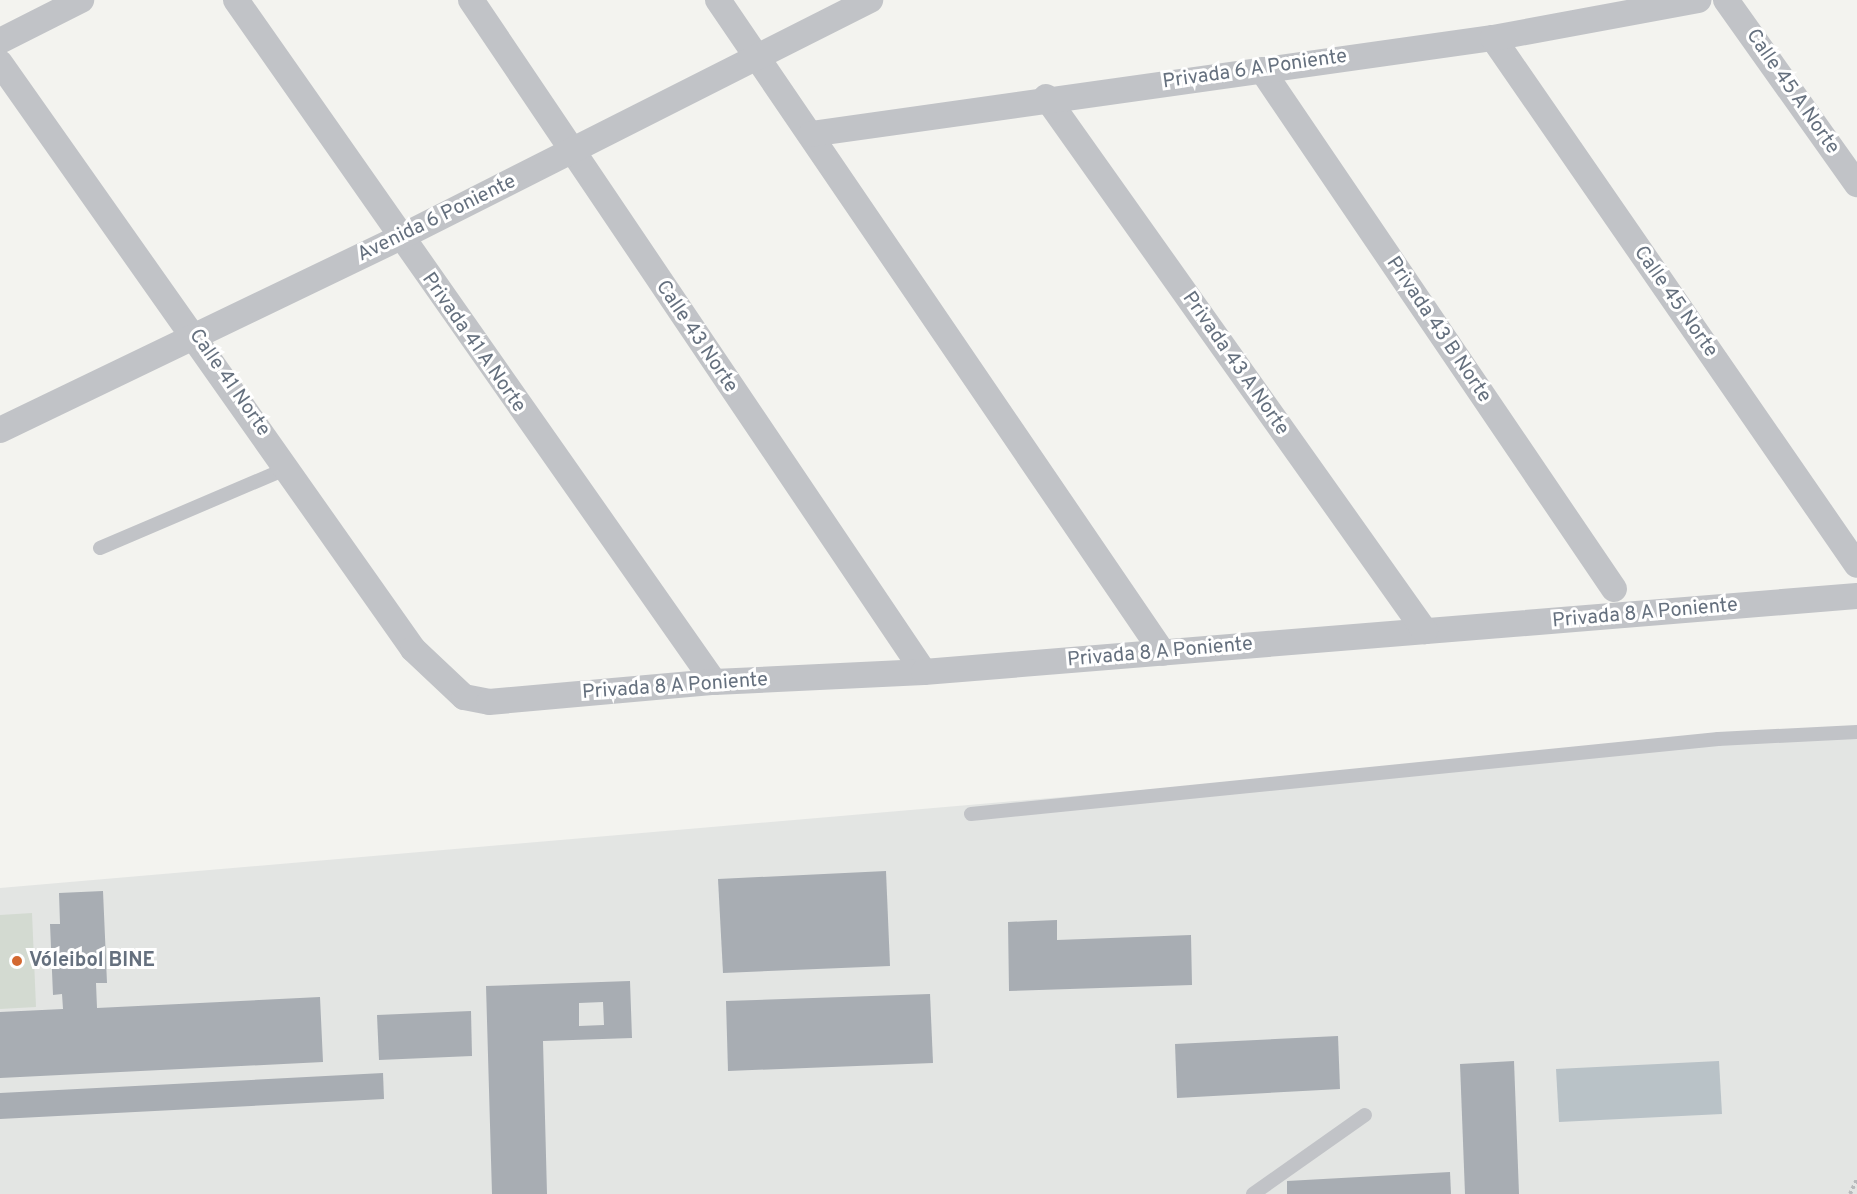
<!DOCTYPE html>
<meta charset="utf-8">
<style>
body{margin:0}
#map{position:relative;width:1857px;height:1194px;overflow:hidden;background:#f3f3ef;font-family:Overpass,sans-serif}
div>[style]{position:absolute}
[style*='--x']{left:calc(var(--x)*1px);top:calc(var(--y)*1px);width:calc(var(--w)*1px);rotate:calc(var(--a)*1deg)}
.built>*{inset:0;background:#e3e5e3}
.green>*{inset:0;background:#d3dad1}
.water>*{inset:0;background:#b9c2c7}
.building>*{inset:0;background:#a8adb3}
.path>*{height:4px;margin-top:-2px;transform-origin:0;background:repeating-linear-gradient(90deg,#b8babc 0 3px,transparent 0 6px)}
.lane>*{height:14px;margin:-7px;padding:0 7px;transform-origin:7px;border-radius:7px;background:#c1c3c7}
.street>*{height:26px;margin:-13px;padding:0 13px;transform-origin:13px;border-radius:13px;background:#c1c3c7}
.dots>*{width:16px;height:16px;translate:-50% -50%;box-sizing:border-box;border:3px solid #fff;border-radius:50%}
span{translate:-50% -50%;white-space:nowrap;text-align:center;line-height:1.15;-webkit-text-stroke:6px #fff;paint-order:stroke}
.street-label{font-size:20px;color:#65707e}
.poi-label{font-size:20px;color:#65707e;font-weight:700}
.left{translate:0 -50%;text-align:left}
</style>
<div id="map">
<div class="built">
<i style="clip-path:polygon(1857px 729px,1857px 1194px,0 1194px,0 888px)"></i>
</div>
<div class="green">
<i style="clip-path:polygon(32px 913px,36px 1007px,0 1009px,0 915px)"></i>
</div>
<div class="water">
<i style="clip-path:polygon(1719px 1061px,1722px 1114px,1559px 1122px,1556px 1069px)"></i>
</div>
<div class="building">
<i style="clip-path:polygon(886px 871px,890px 966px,723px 973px,718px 879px)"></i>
<i style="clip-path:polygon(103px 891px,107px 983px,96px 983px,97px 1008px,320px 997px,323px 1062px,0 1078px,0 1012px,63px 1009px,62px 994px,53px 995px,50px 924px,60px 924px,59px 893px)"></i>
<i style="clip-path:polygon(1057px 920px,1057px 940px,1191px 935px,1192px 985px,1009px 991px,1008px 922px)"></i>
<i style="clip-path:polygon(evenodd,630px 981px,632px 1038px,543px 1041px,547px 1194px,492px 1194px,486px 986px,630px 981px,603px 1002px,604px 1025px,579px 1026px,579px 1003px,603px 1002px)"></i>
<i style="clip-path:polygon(930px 994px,933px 1063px,728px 1071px,726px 1001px)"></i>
<i style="clip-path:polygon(471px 1011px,472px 1056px,379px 1060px,377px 1015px)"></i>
<i style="clip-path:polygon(1338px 1036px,1340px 1089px,1177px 1098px,1175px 1044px)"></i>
<i style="clip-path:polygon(1514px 1061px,1519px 1194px,1465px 1194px,1460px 1064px)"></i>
<i style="clip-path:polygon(383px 1073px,384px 1099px,0 1119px,0 1093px)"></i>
<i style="clip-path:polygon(1450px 1172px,1451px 1194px,1287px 1194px,1287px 1181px)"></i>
</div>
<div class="path">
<i style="--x:1850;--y:1194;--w:17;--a:-65"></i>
</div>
<div class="lane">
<i style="--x:100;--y:548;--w:204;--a:-23.1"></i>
<i style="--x:971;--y:814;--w:751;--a:-5.73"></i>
<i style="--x:1718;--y:739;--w:139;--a:-2.9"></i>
<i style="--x:1253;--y:1194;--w:137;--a:-35.2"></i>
</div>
<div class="street">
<i style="--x:236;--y:0;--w:833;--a:54.97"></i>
<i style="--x:471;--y:0;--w:810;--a:56.02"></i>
<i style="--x:718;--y:0;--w:790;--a:55.73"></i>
<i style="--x:1726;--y:0;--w:226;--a:54.6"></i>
<i style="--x:1493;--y:38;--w:640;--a:55.37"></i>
<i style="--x:0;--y:41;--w:91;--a:-26.8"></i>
<i style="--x:0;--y:63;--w:717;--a:54.82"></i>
<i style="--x:413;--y:649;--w:70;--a:43.3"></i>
<i style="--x:464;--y:697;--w:25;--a:11"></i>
<i style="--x:489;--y:702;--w:226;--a:-5.1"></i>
<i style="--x:714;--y:682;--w:210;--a:-2.7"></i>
<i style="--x:924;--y:672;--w:936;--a:-4.66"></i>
<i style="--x:1262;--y:70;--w:627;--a:55.85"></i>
<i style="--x:1046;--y:97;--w:655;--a:54.64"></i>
<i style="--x:811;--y:134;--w:689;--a:-8.01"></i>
<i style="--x:1493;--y:38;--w:209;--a:-10.5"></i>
<i style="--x:0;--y:430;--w:443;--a:-25.7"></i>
<i style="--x:399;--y:238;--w:528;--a:-26.81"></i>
</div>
<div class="dots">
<i style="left:17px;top:961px;background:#d36830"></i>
</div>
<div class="street-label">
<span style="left:1255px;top:70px;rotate:-8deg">Privada 6 A Poniente</span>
<span style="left:1792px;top:92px;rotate:55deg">Calle 45 A Norte</span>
<span style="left:437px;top:219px;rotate:-26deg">Avenida 6 Poniente</span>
<span style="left:1675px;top:302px;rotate:55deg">Calle 45 Norte</span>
<span style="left:1438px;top:330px;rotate:56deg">Privada 43 B Norte</span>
<span style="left:696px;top:337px;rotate:56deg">Calle 43 Norte</span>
<span style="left:473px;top:343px;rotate:55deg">Privada 41 A Norte</span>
<span style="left:1235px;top:364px;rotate:55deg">Privada 43 A Norte</span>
<span style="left:229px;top:383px;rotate:55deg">Calle 41 Norte</span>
<span style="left:1645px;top:614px;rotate:-5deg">Privada 8 A Poniente</span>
<span style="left:1160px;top:653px;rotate:-5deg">Privada 8 A Poniente</span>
<span style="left:675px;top:687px;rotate:-4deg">Privada 8 A Poniente</span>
</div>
<div class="poi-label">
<span class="left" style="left:29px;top:961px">Vóleibol BINE</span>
</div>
</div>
